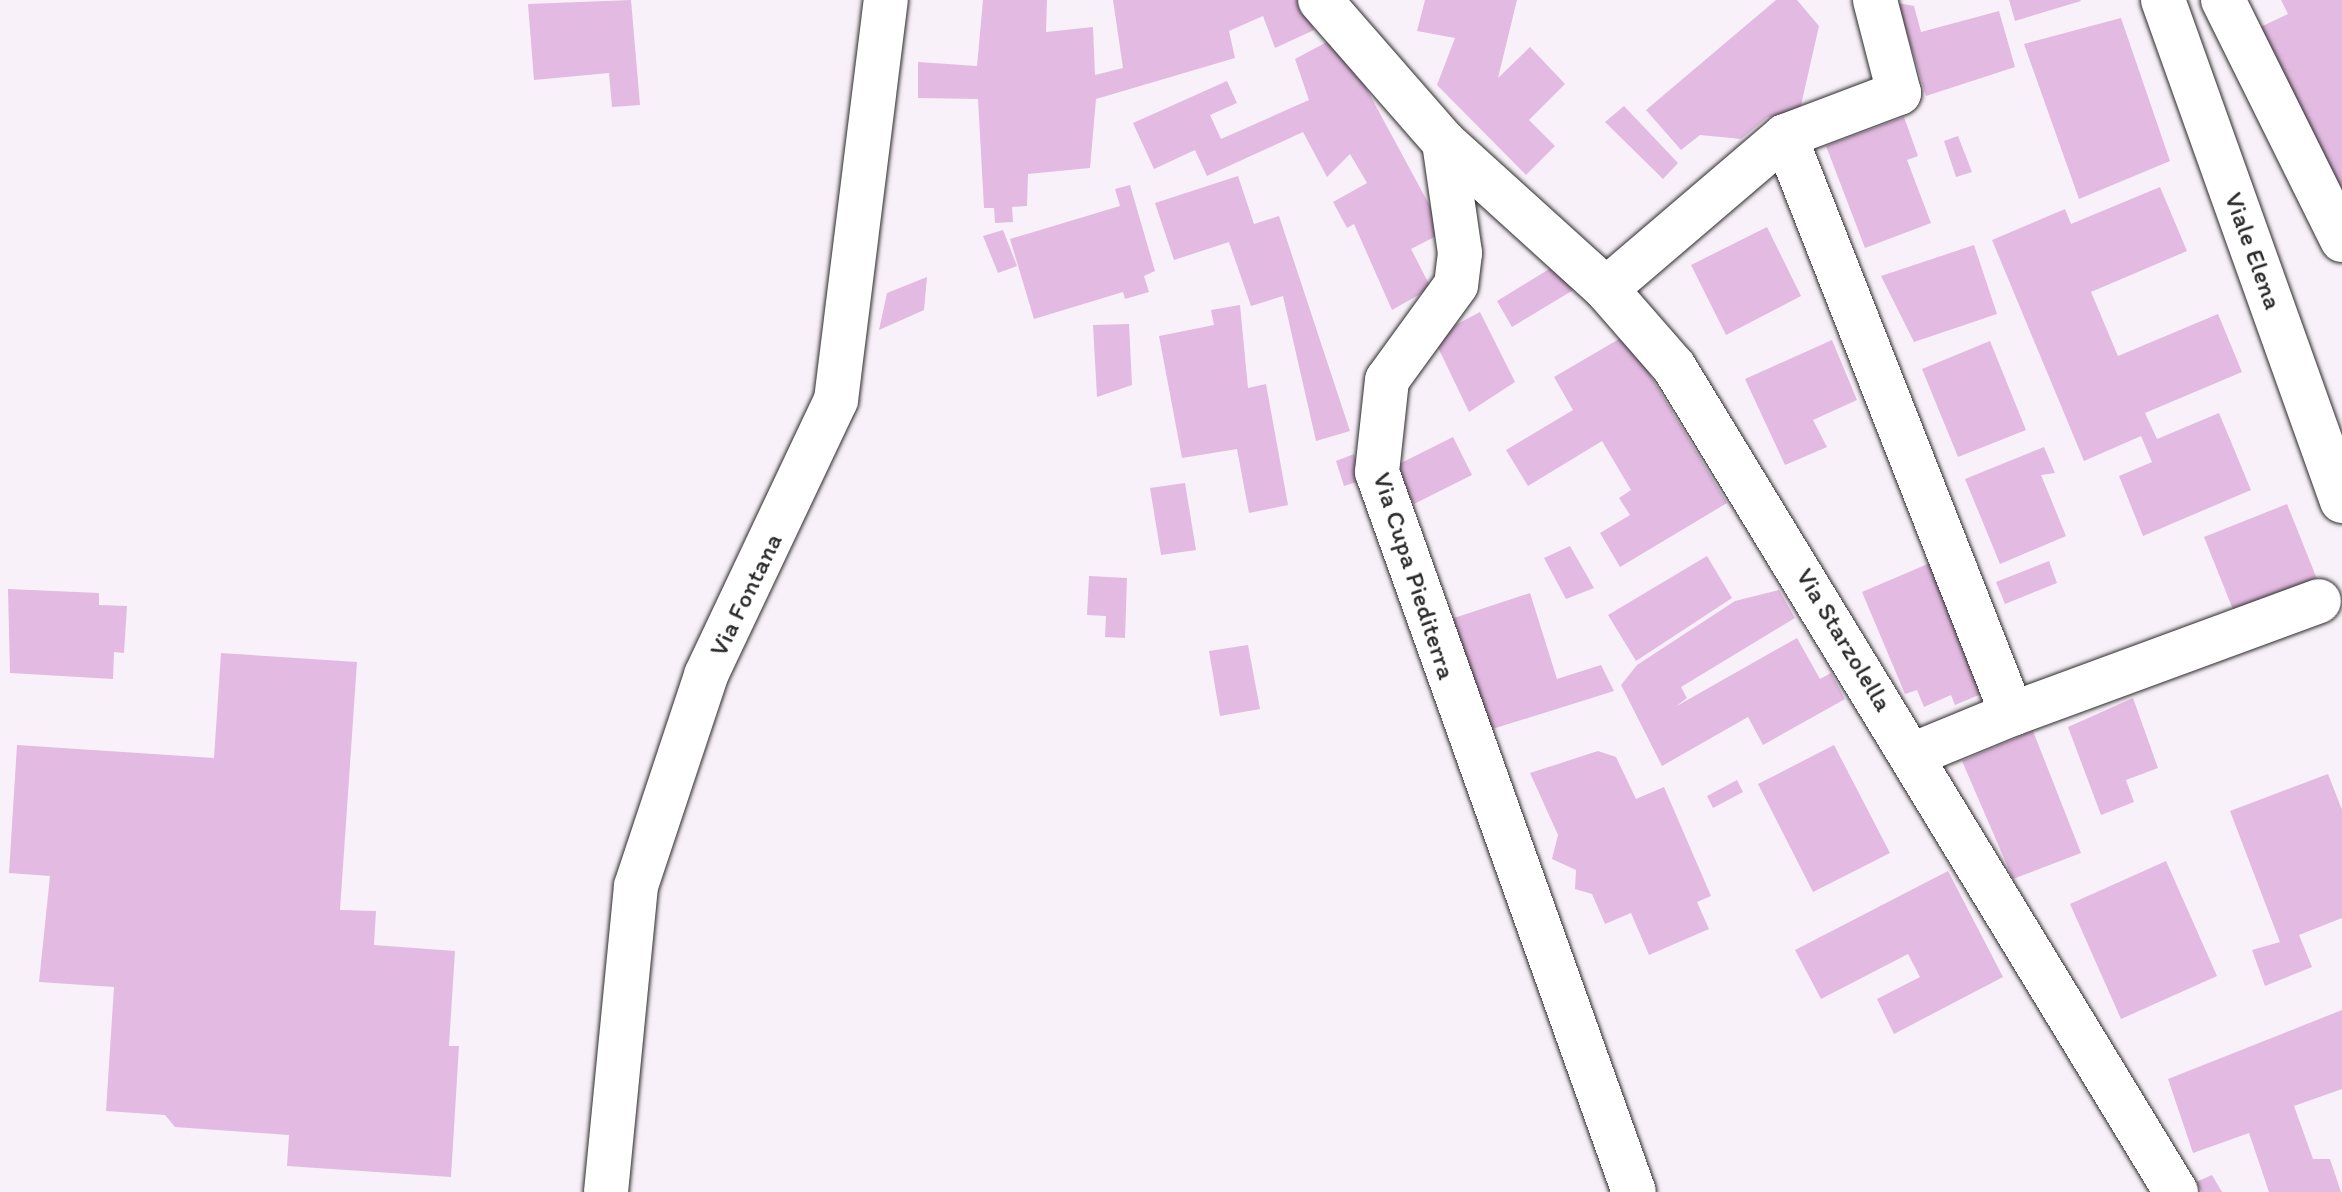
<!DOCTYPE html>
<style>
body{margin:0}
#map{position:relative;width:2342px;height:1192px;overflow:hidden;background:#f9f1f9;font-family:Itim,sans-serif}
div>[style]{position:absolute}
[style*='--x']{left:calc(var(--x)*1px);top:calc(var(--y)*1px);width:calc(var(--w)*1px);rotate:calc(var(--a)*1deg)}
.building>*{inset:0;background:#e3bae1}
.roads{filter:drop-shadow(0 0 2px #2b2b2b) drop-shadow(0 0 2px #2b2b2b)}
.minor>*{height:44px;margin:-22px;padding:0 22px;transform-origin:22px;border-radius:22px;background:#fff}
span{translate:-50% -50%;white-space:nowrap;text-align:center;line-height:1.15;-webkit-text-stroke:7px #fff;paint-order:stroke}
.street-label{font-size:26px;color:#2b2b2b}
</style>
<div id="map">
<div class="building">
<i style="clip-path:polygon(631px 0,640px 105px,612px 107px,609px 73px,534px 80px,528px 4px)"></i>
<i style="clip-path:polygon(983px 0,1047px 0,1046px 32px,1093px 27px,1095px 75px,1123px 68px,1113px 0,1303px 0,1314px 30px,1275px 48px,1263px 16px,1229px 31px,1235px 58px,1096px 99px,1090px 168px,1028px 174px,1027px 206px,1012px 207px,1013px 222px,995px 223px,994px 208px,984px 208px,978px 99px,918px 98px,918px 62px,977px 66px)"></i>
<i style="clip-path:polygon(1425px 0,1517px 0,1498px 78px,1530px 47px,1565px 84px,1529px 120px,1555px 146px,1526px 175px,1437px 85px,1455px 38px,1417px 31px)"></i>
<i style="clip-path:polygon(1776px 0,1797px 0,1819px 26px,1799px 114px,1768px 117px,1741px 139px,1700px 135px,1681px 150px,1646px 110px)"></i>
<i style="clip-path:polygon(2009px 0,2080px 0,2081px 1px,2015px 21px)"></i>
<i style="clip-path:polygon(2281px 0,2342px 0,2342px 218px,2252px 31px,2288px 14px)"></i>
<i style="clip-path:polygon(1898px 3px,1914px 6px,1921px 32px,1999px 11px,2015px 67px,1926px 96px)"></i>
<i style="clip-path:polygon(2121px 18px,2170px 161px,2079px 199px,2024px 44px)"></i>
<i style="clip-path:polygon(1338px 36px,1444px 232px,1411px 249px,1431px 288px,1392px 310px,1354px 224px,1347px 228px,1333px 202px,1367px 183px,1350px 154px,1327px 177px,1303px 132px,1207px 176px,1195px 150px,1154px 169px,1133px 123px,1227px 81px,1237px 103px,1210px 115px,1221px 139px,1309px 100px,1295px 59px)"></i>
<i style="clip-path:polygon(1624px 106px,1678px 163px,1663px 179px,1605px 122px)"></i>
<i style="clip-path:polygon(1904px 117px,1918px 156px,1907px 160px,1931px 223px,1865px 248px,1826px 146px)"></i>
<i style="clip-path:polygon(1958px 136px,1972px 172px,1956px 177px,1944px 141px)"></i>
<i style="clip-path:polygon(1238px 176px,1254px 224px,1279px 216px,1350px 431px,1316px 441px,1283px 296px,1251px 306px,1229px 242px,1174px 260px,1155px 203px)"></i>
<i style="clip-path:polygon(1130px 185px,1155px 271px,1144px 276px,1149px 292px,1125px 299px,1123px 292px,1034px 319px,1010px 239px,1120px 206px,1115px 189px)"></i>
<i style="clip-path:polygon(2160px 187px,2187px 251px,2091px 292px,2118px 356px,2218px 314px,2242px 372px,2145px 413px,2157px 439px,2219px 413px,2251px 490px,2143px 536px,2119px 476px,2152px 462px,2141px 436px,2084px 461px,1992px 240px,2065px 209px,2071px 224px)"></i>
<i style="clip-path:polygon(1767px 227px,1801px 296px,1726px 335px,1691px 265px)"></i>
<i style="clip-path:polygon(1003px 230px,1017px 266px,998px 273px,983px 236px)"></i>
<i style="clip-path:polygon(1974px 245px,1997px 314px,1914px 342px,1881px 276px)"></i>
<i style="clip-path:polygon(1559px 263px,1580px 286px,1512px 327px,1497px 301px)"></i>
<i style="clip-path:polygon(927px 277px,924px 310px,879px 330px,887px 293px)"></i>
<i style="clip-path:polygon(1240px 305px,1248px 388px,1266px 384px,1288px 505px,1249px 513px,1237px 449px,1182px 458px,1159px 336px,1214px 325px,1211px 310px)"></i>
<i style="clip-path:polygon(1480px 312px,1515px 382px,1469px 412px,1433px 337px)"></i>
<i style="clip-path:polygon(1129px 324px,1132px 385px,1097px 397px,1093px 325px)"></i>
<i style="clip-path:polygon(1626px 335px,1727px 503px,1620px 567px,1600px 533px,1630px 515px,1619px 498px,1631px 490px,1602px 441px,1528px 486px,1506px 450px,1573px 410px,1554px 377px)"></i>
<i style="clip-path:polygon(1832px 340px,1857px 400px,1813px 420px,1827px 447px,1785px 465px,1745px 379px)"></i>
<i style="clip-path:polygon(1990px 341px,2026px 430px,1958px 457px,1922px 369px)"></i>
<i style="clip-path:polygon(1453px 437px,1472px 475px,1414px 504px,1395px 466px)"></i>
<i style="clip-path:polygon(2044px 447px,2055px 473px,2041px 475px,2066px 536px,2000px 564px,1965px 479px)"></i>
<i style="clip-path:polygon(1354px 454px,1363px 480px,1344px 486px,1336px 461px)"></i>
<i style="clip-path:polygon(1185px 483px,1196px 550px,1161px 555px,1150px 488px)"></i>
<i style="clip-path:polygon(2287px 504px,2317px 579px,2234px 612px,2204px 537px)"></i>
<i style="clip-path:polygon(1570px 546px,1594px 588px,1566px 599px,1544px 558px)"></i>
<i style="clip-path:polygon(1707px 556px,1732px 598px,1636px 661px,1608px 615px)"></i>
<i style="clip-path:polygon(1937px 560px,1993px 689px,1955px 705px,1951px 695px,1924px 707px,1917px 690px,1905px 694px,1862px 592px)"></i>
<i style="clip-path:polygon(2049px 561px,2057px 583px,2005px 604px,1996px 582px)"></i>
<i style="clip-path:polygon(1089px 576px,1127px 578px,1125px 638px,1105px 637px,1106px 616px,1087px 615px)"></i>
<i style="clip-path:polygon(8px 589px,99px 593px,99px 605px,127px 606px,124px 653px,114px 652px,113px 679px,10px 673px)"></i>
<i style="clip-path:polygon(1779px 590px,1795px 618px,1681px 687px,1687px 698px,1675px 707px,1797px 638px,1820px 679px,1831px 673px,1845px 699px,1763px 745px,1748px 717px,1662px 766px,1621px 685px,1637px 665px,1735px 601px)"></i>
<i style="clip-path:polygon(1530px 593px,1557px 679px,1601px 665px,1614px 691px,1486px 731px,1451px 619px)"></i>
<i style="clip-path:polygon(1248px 645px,1260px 709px,1220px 716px,1209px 651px)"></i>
<i style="clip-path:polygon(221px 653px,357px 662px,340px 910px,376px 911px,374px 945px,455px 951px,449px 1046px,459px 1046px,451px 1177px,287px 1166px,289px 1135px,175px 1127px,165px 1115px,106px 1111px,114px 987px,39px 982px,50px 876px,9px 873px,17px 745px,214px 758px)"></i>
<i style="clip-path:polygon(2133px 698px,2158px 768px,2126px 780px,2134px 802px,2101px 815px,2068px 727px)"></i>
<i style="clip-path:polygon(2033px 731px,2081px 853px,2013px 879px,1962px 761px)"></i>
<i style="clip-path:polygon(1834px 745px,1890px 853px,1813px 892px,1758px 784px)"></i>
<i style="clip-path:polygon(1598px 751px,1616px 757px,1636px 799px,1664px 787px,1711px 896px,1697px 902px,1709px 929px,1649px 955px,1631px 913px,1605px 924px,1592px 894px,1575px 889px,1576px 870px,1552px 859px,1558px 835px,1530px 773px)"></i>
<i style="clip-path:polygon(2328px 774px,2342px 810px,2342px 918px,2299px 935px,2312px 967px,2265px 986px,2252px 950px,2280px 942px,2230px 811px)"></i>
<i style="clip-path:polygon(1737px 780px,1743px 792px,1713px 808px,1707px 796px)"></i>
<i style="clip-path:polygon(2166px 861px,2217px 976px,2121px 1019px,2070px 904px)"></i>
<i style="clip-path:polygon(1948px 871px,2003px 977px,1894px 1034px,1877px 999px,1920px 977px,1908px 954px,1821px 999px,1795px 950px)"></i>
<i style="clip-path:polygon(2342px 1010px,2342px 1089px,2294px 1106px,2313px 1159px,2330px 1159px,2341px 1192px,2269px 1192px,2249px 1133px,2193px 1153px,2168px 1079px)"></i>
<i style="clip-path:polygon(2212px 1175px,2222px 1192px,2202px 1192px,2196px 1182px)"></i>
</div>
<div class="roads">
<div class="minor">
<i style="--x:1320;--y:0;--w:189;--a:48.9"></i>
<i style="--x:1444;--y:142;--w:219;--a:42.2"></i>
<i style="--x:1606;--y:289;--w:103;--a:48.9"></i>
<i style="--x:1674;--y:367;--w:966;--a:58.68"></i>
<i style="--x:2163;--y:0;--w:532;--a:70.34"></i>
<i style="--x:2223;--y:0;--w:268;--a:63.6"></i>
<i style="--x:1785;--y:136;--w:122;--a:-20.7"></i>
<i style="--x:1899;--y:93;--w:96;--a:-104.5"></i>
<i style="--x:1444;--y:142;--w:112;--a:81.8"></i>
<i style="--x:1460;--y:253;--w:32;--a:97"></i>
<i style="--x:1456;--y:285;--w:117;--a:126"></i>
<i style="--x:1387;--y:380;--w:93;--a:96.2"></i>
<i style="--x:1377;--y:472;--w:764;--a:70.36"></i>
<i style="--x:1606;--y:289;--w:235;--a:-40.5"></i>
<i style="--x:1785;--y:136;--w:621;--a:68.56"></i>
<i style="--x:2012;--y:714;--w:327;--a:-20.2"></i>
<i style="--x:1912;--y:755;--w:108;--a:-22.3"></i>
<i style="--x:606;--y:1192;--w:307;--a:-84.4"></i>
<i style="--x:636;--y:886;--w:222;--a:-71.6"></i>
<i style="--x:706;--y:675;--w:304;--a:-64.7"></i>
<i style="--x:836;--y:400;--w:403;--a:-82.9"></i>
</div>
</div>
<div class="street-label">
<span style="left:2253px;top:251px;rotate:70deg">Viale Elena</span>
<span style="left:1414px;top:576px;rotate:72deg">Via Cupa Piediterra</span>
<span style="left:746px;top:595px;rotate:-64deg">Via Fontana</span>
<span style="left:1844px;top:640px;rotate:59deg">Via Starzolella</span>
</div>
</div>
